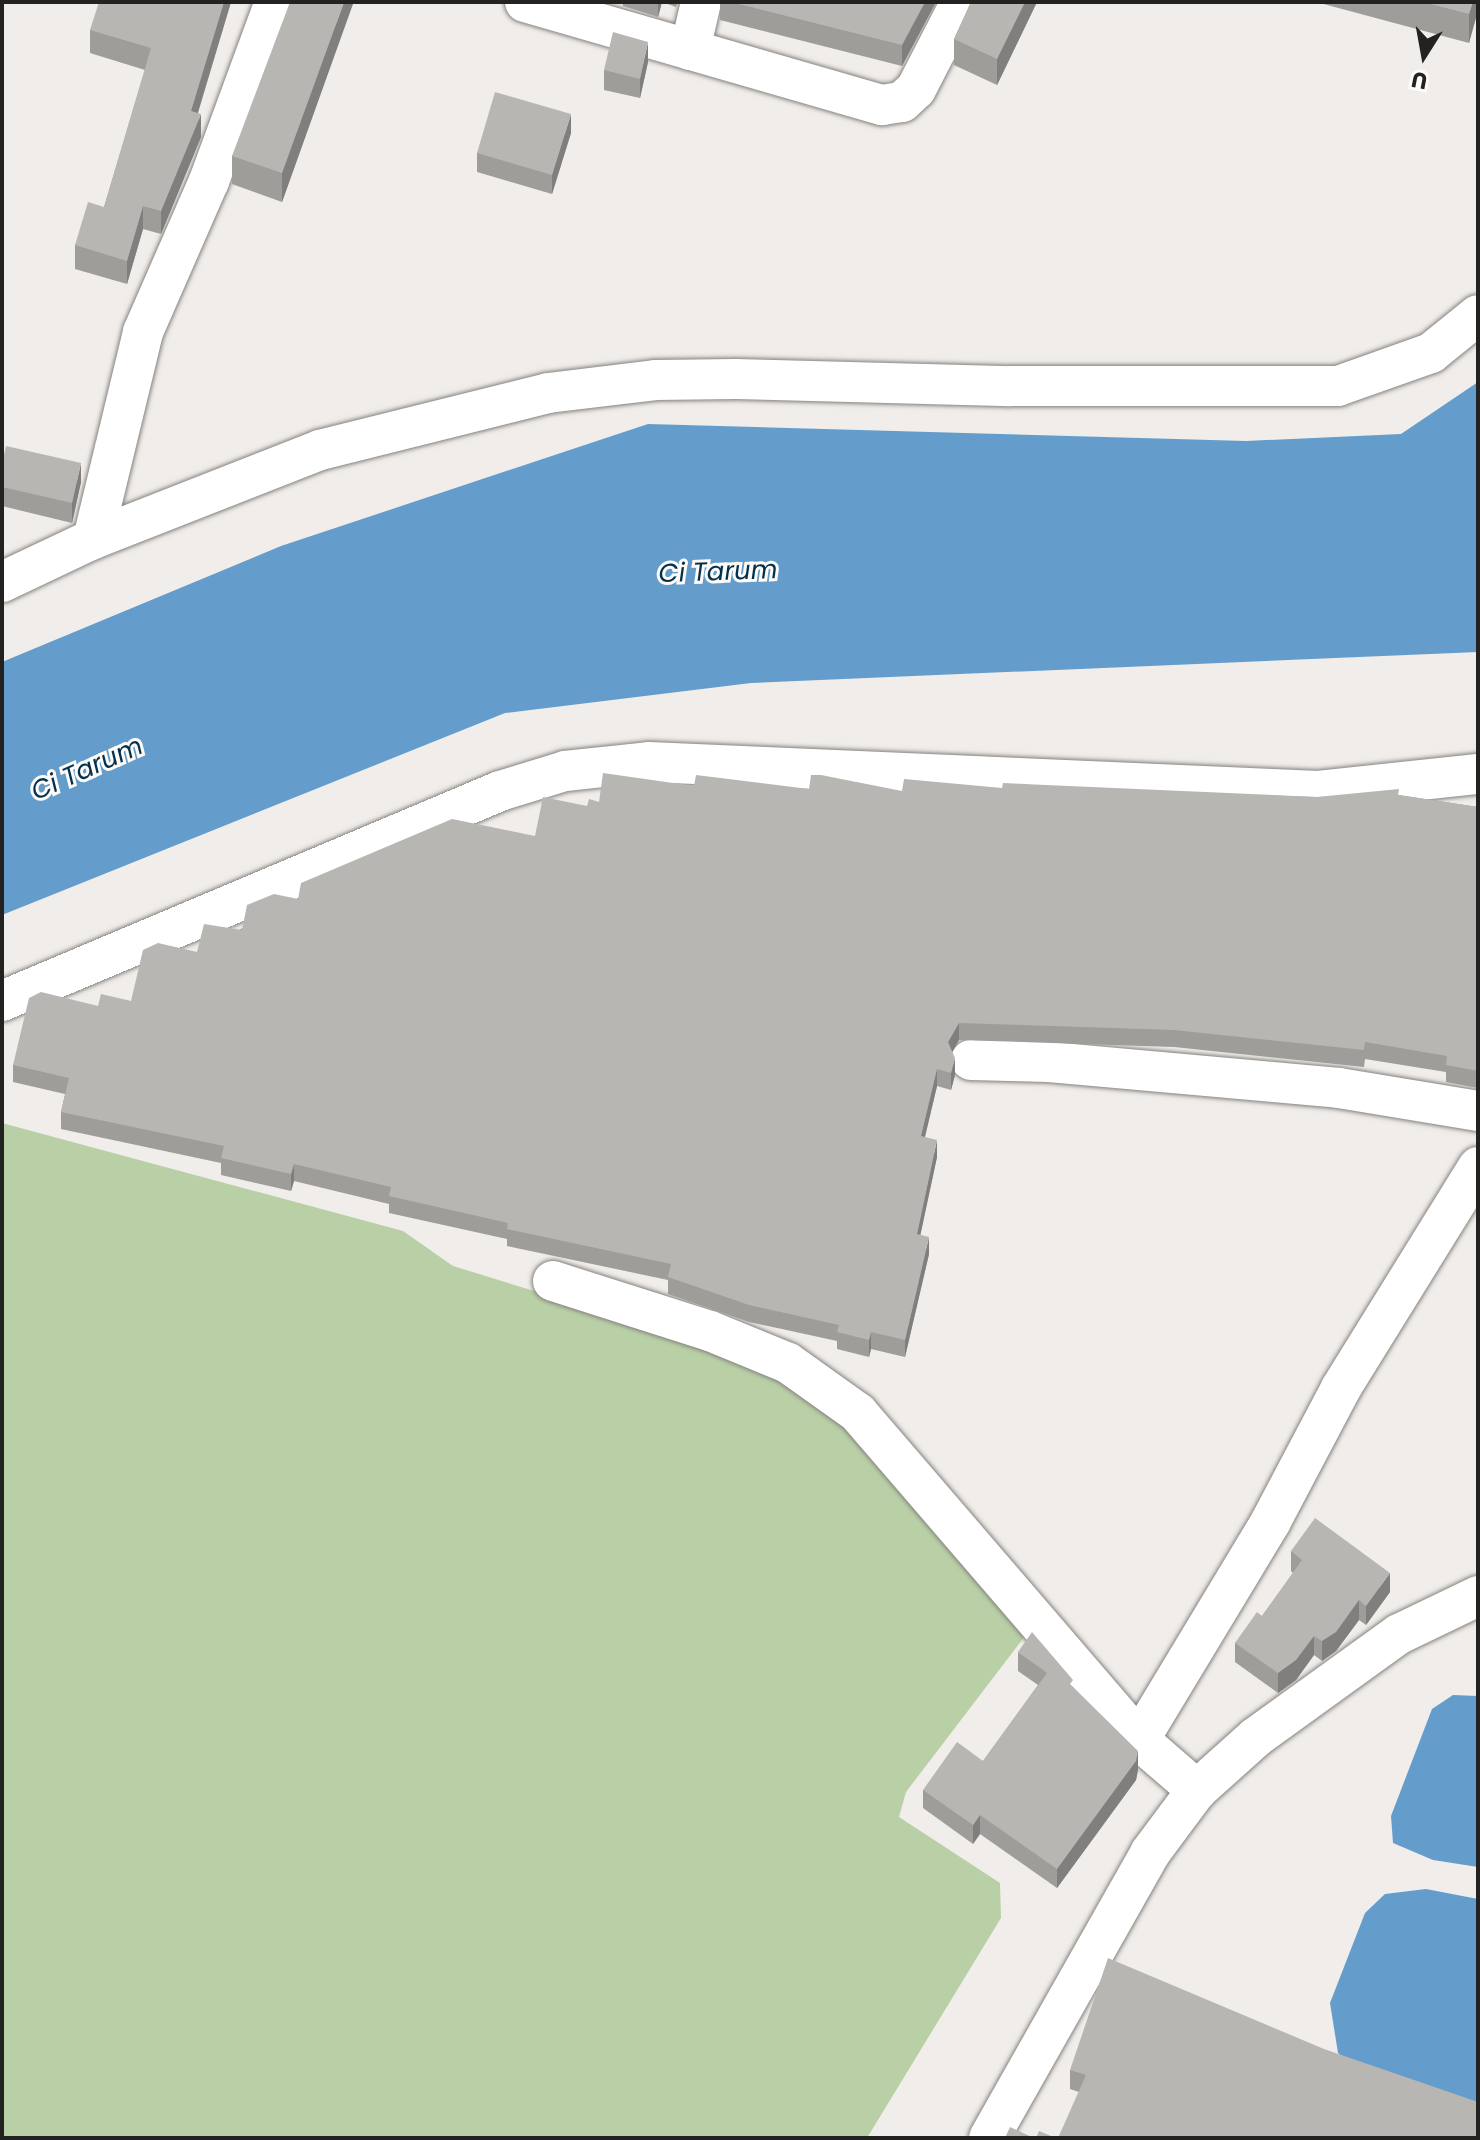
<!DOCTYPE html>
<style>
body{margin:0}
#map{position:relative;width:1480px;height:2140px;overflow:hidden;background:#f0edea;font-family:Poppins,sans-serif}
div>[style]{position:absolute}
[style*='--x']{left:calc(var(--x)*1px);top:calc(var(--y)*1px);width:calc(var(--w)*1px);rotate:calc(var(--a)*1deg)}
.green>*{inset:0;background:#b9d0a7}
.water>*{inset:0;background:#649dcb}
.roads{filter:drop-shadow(0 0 2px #85827f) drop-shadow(0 0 2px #85827f)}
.minor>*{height:40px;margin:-20px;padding:0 20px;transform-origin:20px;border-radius:20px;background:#fff}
.wall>*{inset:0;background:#9e9d9a}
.shaded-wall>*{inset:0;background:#817f7d}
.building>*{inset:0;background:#b8b6b3}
span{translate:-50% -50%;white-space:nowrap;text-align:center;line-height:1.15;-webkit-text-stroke:6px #fefaf7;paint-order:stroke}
.water-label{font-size:26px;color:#02314f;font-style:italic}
.frame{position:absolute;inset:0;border:4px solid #232221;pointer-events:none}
.north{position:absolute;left:1384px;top:16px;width:80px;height:80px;-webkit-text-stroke:6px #fefaf7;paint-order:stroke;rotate:191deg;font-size:22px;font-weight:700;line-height:32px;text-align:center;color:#232221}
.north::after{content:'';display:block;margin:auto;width:28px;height:36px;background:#232221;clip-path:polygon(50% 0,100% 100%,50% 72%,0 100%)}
</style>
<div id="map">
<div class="green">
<i style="clip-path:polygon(2px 1123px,403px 1231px,453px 1266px,749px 1357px,815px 1398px,874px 1451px,1025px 1636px,906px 1792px,899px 1817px,1000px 1883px,1001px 1918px,867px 2138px,2px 2138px)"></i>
</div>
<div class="water">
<i style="clip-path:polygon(1478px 382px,1478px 652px,751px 683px,505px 713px,2px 915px,2px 662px,281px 546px,648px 424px,1246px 441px,1401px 434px)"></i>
<i style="clip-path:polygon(1453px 1695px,1478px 1696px,1478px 1867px,1433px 1860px,1393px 1843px,1391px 1816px,1432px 1709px)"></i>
<i style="clip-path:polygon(1426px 1889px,1478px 1899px,1478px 2119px,1366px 2078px,1338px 2053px,1330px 2003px,1365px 1913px,1385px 1894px)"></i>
</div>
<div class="roads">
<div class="minor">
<i style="--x:525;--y:2;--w:372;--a:16.1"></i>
<i style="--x:882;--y:105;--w:20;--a:-9"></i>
<i style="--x:902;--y:102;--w:19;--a:-43"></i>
<i style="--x:916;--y:89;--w:98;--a:-62.7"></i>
<i style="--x:690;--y:50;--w:49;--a:-77.1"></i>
<i style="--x:93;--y:539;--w:213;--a:-76.4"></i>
<i style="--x:143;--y:332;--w:165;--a:-66.4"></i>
<i style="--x:209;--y:181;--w:191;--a:-69.8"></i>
<i style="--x:2;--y:582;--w:101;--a:-25.3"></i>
<i style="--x:93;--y:539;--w:244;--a:-21.4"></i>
<i style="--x:320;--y:450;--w:235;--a:-14"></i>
<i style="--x:548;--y:393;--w:108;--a:-6.9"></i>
<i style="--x:655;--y:380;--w:81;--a:-0.7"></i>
<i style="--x:736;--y:379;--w:275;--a:1.5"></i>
<i style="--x:1011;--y:386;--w:327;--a:0"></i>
<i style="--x:1338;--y:386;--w:99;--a:-19.5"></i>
<i style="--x:1431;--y:353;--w:60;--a:-39"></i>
<i style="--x:2;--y:1001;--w:540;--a:-22.86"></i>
<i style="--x:500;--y:791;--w:68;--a:-17.1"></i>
<i style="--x:565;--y:771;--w:84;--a:-6.1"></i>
<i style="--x:649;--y:762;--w:670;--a:2.48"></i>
<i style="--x:1318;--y:791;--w:161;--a:-6.1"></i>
<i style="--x:971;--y:1060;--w:78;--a:1.5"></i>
<i style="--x:1049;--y:1062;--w:291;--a:5.1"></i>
<i style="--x:1339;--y:1088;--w:141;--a:9.4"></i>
<i style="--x:553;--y:1281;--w:165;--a:17.7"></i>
<i style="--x:710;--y:1331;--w:84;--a:22.3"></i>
<i style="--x:788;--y:1363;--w:86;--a:35.5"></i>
<i style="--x:858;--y:1413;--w:431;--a:49.3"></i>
<i style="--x:1139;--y:1740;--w:77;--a:40.8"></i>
<i style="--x:1139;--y:1740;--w:256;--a:-58.9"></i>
<i style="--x:1271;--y:1521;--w:150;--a:-62.2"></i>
<i style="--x:1341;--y:1388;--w:260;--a:-58.2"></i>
<i style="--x:989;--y:2138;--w:327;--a:-60.5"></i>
<i style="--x:1150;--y:1853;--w:79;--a:-53.3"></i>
<i style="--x:1197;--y:1790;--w:79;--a:-41.9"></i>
<i style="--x:1256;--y:1737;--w:176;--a:-35.8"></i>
<i style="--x:1399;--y:1634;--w:88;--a:-25.7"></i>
</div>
</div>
<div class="wall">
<i style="clip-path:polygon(231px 2px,198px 113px,201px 137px,161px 234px,143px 229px,127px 284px,75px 269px,75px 245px,104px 207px,145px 70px,90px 53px,90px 30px)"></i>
<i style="clip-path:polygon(353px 2px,282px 202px,232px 184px,232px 156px)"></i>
<i style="clip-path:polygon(623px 2px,662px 2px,658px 17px,623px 6px)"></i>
<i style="clip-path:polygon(662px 2px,678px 2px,676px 7px)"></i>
<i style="clip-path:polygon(720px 2px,936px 2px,902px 66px,720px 20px)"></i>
<i style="clip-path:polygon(971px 2px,1037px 2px,997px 85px,954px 65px,954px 39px)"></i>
<i style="clip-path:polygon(1316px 2px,1478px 2px,1469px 43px)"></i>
<i style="clip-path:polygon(648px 62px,640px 98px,604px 90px,604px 70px)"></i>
<i style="clip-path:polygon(571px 133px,552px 194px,477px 172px,477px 153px)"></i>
<i style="clip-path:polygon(2px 464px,81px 482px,72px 523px,2px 506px)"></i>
<i style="clip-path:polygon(694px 786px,902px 791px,1002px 788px,1317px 797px,1399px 795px,1478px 807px,1478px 1088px,1446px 1082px,1446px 1072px,1365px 1059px,1364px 1067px,1174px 1047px,959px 1040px,952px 1052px,955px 1075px,951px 1090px,937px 1086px,925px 1137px,937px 1157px,920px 1235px,929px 1254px,905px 1357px,871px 1349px,869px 1357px,837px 1349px,837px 1341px,749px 1322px,668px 1294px,668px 1280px,507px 1246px,507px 1239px,389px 1213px,389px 1204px,294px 1181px,291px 1191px,221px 1175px,221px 1163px,61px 1129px,61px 1112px,65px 1094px,13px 1082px,13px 1065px,98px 1006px,131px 1001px,197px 952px,298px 899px,535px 836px,587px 806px,599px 802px)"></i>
<i style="clip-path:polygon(1291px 1551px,1390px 1592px,1366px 1625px,1359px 1620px,1336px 1651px,1322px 1661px,1314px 1655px,1296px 1680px,1278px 1693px,1235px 1662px,1235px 1643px,1262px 1616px,1293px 1573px,1291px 1571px)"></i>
<i style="clip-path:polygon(1018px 1652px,1073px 1687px,1138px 1770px,1136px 1780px,1057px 1888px,980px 1834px,973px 1844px,923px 1808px,923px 1790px,983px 1761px,1038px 1685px,1018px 1671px)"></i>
<i style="clip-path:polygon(1324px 2049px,1079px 2092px,1070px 2089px,1070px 2070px)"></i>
</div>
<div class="shaded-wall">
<i style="clip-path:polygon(224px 2px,231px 2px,191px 135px,191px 111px)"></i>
<i style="clip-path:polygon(344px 2px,353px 2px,353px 4px,282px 202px,282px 173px)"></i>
<i style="clip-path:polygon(658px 2px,662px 2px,658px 17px)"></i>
<i style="clip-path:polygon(925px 2px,936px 2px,902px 66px,902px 45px)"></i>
<i style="clip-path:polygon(1025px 2px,1037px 2px,997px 85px,997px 59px)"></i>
<i style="clip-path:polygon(1473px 2px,1478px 2px,1478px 11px,1469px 43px,1469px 14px)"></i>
<i style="clip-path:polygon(648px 42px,648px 62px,640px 98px,640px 79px)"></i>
<i style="clip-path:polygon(201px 114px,201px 137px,161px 234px,161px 211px)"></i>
<i style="clip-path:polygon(571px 114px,571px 133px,552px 194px,552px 175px)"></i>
<i style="clip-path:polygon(143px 206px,143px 229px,127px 284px,127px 261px)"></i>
<i style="clip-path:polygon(81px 463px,81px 482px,72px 523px,72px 503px)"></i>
<i style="clip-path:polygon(959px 1023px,959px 1040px,948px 1059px,948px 1042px)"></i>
<i style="clip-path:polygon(955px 1058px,955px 1075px,951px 1090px,951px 1073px)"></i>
<i style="clip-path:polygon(937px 1069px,937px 1086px,921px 1153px,921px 1136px)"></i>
<i style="clip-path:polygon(937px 1140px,937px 1157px,917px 1251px,917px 1234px)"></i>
<i style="clip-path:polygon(294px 1164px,294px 1181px,291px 1191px,291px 1174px)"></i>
<i style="clip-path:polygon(929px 1237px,929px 1254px,905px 1357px,905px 1340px)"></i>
<i style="clip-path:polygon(871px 1332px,871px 1349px,869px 1357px,869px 1340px)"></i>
<i style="clip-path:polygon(1390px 1573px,1390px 1592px,1366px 1625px,1366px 1606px)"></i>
<i style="clip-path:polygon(1359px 1600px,1359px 1620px,1336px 1651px,1322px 1661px,1322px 1641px)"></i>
<i style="clip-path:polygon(1314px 1636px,1314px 1655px,1296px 1680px,1278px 1693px,1278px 1673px)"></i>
<i style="clip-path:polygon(1138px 1751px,1138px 1770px,1136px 1780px,1057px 1888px,1057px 1869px)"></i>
<i style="clip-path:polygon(980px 1815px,980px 1834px,973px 1844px,973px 1825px)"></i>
</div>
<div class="building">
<i style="clip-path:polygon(99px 2px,224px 2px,191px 111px,201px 114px,161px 211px,143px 206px,127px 261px,75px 245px,88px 202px,104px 207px,151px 48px,90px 30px)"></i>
<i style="clip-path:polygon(290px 2px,344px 2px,282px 173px,232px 156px)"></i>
<i style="clip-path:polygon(731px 2px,925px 2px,902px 45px)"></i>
<i style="clip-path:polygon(971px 2px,1025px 2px,997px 59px,954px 39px)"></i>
<i style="clip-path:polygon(1423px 2px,1473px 2px,1469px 14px)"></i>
<i style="clip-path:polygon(613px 32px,648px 42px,640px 79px,604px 70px)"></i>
<i style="clip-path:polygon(495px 92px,571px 114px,552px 175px,477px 153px)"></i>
<i style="clip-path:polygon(6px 446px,81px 463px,72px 503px,2px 487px,2px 464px)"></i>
<i style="clip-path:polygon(603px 773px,694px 786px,696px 775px,809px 789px,811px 775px,821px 775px,902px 791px,904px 779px,1002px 788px,1003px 783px,1317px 797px,1399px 789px,1398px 795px,1478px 807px,1478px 1071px,1446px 1065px,1447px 1056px,1365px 1042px,1364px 1050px,1174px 1030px,959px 1023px,948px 1042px,955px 1058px,951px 1073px,937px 1069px,921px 1136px,937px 1140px,917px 1234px,929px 1237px,905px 1340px,871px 1332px,869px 1340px,837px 1332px,839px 1325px,749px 1305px,668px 1277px,671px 1264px,507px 1229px,508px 1223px,389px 1196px,391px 1187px,294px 1164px,291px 1174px,221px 1158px,224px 1146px,61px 1112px,69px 1078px,13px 1065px,29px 998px,41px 992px,98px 1006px,101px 994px,131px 1001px,143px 950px,158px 943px,197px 952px,204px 924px,242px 930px,247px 905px,274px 894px,298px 899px,301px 883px,452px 819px,535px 836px,543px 797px,587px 806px,589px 799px,599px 802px)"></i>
<i style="clip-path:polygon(1315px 1518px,1390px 1573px,1366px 1606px,1359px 1600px,1336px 1632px,1322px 1641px,1314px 1636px,1296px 1660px,1278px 1673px,1235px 1643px,1257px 1612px,1262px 1616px,1302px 1560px,1291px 1551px)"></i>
<i style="clip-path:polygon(1032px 1632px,1073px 1680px,1070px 1684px,1138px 1751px,1136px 1761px,1057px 1869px,980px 1815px,973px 1825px,923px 1790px,957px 1742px,983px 1761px,1047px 1673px,1018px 1652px)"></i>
<i style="clip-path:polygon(1108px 1958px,1324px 2049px,1478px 2102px,1478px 2138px,1058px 2138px,1086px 2075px,1070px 2070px)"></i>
<i style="clip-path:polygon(1010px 2127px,1034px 2138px,1005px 2138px)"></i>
<i style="clip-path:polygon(1039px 2131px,1056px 2138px,1036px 2138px)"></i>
</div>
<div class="water-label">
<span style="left:718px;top:572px;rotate:-2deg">Ci Tarum</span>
<span style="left:87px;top:769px;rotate:-24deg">Ci Tarum</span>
</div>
<div class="frame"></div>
<div class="north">U</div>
</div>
